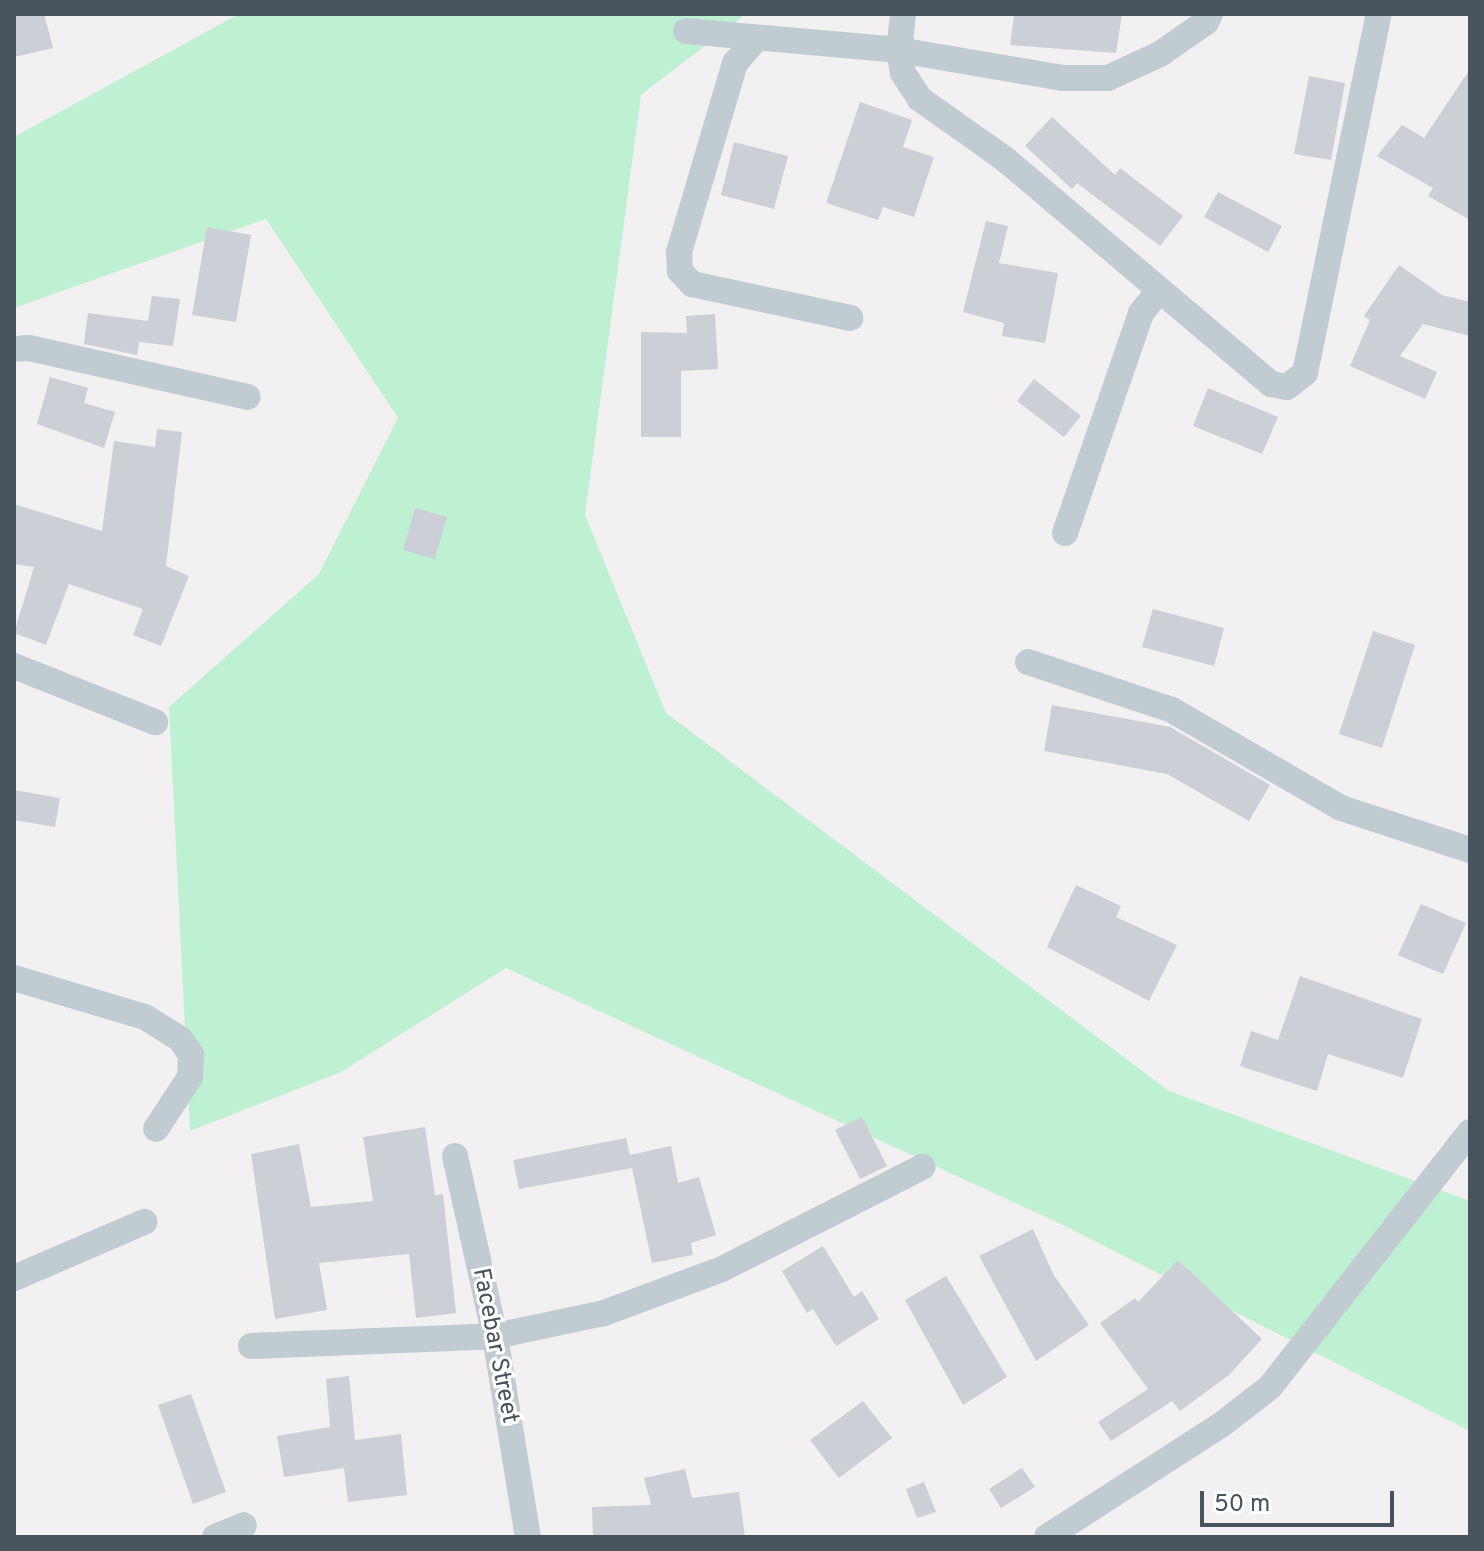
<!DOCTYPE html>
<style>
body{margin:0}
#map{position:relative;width:1484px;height:1551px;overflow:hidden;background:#f2f0f0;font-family:Overpass,sans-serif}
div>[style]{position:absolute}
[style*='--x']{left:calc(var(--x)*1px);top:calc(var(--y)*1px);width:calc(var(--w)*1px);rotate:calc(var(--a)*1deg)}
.green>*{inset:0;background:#bef1d1}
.building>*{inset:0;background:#cccfd5}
.minor>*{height:26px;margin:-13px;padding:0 13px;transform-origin:13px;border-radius:13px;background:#c0cbd2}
span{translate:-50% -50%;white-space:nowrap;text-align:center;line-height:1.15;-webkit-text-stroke:6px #fff;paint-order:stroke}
.street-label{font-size:24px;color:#47545e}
.frame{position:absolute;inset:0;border:16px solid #47545e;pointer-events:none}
.scale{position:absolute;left:1200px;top:1491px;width:194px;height:36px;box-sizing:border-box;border:4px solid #47545e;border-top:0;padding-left:10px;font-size:24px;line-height:28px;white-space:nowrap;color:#47545e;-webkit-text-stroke:6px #fff;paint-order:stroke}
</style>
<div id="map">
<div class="green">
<i style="clip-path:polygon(239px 14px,746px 14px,641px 95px,585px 515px,666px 713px,1169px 1091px,1470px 1201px,1470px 1431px,1061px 1224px,506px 968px,341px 1072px,190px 1131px,169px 707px,319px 574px,398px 418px,266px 219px,14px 308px,14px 137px)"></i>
</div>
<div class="building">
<i style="clip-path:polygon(14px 14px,44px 14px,53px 48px,14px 57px)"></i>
<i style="clip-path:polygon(1014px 14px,1122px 14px,1116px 53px,1010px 45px)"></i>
<i style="clip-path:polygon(1470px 69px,1470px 220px,1428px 196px,1433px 188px,1377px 156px,1402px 125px,1424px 138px)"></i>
<i style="clip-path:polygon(1309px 76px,1345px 83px,1331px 160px,1294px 154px)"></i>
<i style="clip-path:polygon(860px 102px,912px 120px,903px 147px,934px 157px,914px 217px,883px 207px,878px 220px,826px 203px)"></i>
<i style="clip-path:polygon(1052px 117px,1115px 175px,1120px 168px,1183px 216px,1160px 246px,1077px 183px,1072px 189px,1025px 146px)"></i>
<i style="clip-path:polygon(734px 142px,788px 156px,774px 209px,721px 195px)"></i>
<i style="clip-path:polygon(1218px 192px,1282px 226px,1268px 252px,1204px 217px)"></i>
<i style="clip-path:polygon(986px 221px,1008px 226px,999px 263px,1058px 273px,1045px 343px,1002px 336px,1004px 323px,963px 312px)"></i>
<i style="clip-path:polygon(207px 227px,251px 235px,236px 322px,192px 315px)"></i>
<i style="clip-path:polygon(1399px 265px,1442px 295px,1470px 302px,1470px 336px,1423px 324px,1400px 356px,1437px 372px,1425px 399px,1350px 366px,1370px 320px,1364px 316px)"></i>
<i style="clip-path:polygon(152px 296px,180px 299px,173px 346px,139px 342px,137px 355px,84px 344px,88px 313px,148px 321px)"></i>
<i style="clip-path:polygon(715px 314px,718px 369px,681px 371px,681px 437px,641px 437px,641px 332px,687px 333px,686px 316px)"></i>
<i style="clip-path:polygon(50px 377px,88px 388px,84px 403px,115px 412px,104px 448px,37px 424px)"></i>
<i style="clip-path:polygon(1034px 379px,1081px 416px,1064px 437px,1017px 401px)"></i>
<i style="clip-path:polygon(1208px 388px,1278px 417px,1262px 454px,1193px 426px)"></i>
<i style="clip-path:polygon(157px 429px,182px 432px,166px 566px,189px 576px,161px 646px,133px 635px,143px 609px,69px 584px,46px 645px,14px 633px,34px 567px,14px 564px,14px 504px,102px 531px,114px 441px,155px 447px)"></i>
<i style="clip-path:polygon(415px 508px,447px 517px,435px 559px,403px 550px)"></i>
<i style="clip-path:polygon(1153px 609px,1224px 628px,1214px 666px,1142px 647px)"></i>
<i style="clip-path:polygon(1373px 631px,1415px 645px,1382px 748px,1339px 734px)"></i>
<i style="clip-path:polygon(1052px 705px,1170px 727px,1270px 785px,1249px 821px,1167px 774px,1044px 751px)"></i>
<i style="clip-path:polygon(14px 790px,60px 798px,55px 827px,14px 820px)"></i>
<i style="clip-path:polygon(1076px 885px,1121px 906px,1116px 917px,1177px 945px,1149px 1001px,1047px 947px)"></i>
<i style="clip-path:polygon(1421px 904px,1466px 923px,1443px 974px,1398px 955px)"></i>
<i style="clip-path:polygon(1300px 976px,1422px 1019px,1403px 1078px,1328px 1054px,1317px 1091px,1240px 1066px,1251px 1031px,1278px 1040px)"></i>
<i style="clip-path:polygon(862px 1117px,887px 1166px,860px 1179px,835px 1130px)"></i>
<i style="clip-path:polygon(425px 1127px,435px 1195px,443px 1194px,456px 1313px,416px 1318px,409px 1254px,319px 1263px,327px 1310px,275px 1319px,251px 1154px,299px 1144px,311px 1207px,373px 1201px,363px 1137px)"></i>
<i style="clip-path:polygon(626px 1138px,630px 1155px,671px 1146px,678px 1183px,699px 1177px,716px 1235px,691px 1243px,693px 1255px,652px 1263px,632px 1168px,519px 1189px,513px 1160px)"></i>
<i style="clip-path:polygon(1033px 1229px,1053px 1274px,1089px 1325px,1036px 1361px,979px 1256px)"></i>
<i style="clip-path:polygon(823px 1246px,854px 1297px,862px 1291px,879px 1319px,836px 1346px,813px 1309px,807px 1313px,782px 1271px)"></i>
<i style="clip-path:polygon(1178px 1260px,1262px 1339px,1229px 1375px,1180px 1411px,1172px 1401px,1111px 1441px,1098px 1422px,1148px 1389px,1100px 1323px,1135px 1298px,1138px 1302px)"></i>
<i style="clip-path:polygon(946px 1276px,1007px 1377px,963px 1405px,905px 1300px)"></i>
<i style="clip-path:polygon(349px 1376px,355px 1440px,401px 1434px,407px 1495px,348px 1502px,344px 1468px,284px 1477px,277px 1436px,330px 1427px,326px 1379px)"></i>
<i style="clip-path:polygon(191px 1394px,226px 1492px,193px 1504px,158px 1405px)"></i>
<i style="clip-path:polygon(863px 1401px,892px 1438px,839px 1478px,810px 1440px)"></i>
<i style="clip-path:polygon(1022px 1468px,1035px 1487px,1001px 1508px,989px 1489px)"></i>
<i style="clip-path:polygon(685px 1469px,692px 1498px,739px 1492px,745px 1537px,593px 1537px,592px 1507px,651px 1505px,644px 1478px)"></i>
<i style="clip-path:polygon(924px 1482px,936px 1512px,917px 1518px,906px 1489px)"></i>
</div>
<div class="minor">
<i style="--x:903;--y:14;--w:36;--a:96"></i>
<i style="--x:899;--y:50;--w:23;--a:80"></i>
<i style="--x:903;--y:73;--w:31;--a:57"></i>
<i style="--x:920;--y:99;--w:105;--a:35.3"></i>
<i style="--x:1006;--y:160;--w:347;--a:40.2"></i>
<i style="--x:1271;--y:384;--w:16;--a:11"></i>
<i style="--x:1287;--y:387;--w:23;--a:-38"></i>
<i style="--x:1305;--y:373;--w:367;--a:-78.4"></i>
<i style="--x:686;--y:31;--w:214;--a:5.1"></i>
<i style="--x:899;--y:50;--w:165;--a:9.7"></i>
<i style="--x:1062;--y:78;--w:46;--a:0"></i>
<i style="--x:1108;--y:78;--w:57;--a:-24.8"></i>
<i style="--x:1160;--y:54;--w:56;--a:-34.8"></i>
<i style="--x:1206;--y:22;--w:9;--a:-63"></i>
<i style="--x:756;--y:39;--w:32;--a:131"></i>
<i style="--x:735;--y:63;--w:197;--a:106.5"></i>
<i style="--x:679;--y:252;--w:19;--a:87"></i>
<i style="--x:680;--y:271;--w:18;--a:47"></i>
<i style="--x:692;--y:284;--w:162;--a:12.1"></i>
<i style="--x:14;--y:349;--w:15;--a:-4"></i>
<i style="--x:29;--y:348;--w:224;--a:12.6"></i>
<i style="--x:1065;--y:533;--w:233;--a:-70.9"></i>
<i style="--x:1141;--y:313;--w:27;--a:-51"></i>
<i style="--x:1028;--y:662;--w:152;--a:18.4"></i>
<i style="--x:1172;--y:710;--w:195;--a:30.1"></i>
<i style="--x:1341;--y:808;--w:136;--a:18"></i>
<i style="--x:14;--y:666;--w:152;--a:21.7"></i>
<i style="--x:14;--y:978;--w:137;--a:16.6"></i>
<i style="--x:145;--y:1017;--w:41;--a:32.2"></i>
<i style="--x:180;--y:1039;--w:19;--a:55"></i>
<i style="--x:191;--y:1055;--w:22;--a:93"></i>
<i style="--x:190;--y:1077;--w:62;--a:123.2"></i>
<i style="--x:455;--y:1156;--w:184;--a:77.5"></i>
<i style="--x:495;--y:1336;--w:204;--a:80.7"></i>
<i style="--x:14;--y:1278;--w:142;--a:-23.3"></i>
<i style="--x:251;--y:1346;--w:244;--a:-2.3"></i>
<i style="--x:495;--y:1336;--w:111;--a:-11.9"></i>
<i style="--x:604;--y:1313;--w:126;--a:-20.4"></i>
<i style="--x:722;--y:1269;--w:225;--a:-27"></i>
<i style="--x:215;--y:1537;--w:31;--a:-22"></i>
<i style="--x:1047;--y:1537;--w:207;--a:-32.8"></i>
<i style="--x:1221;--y:1425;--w:62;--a:-37.8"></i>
<i style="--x:1270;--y:1387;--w:324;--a:-51.9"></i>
</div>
<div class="street-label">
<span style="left:494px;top:1346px;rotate:79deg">Facebar Street</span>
</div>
<div class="frame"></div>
<div class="scale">50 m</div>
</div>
